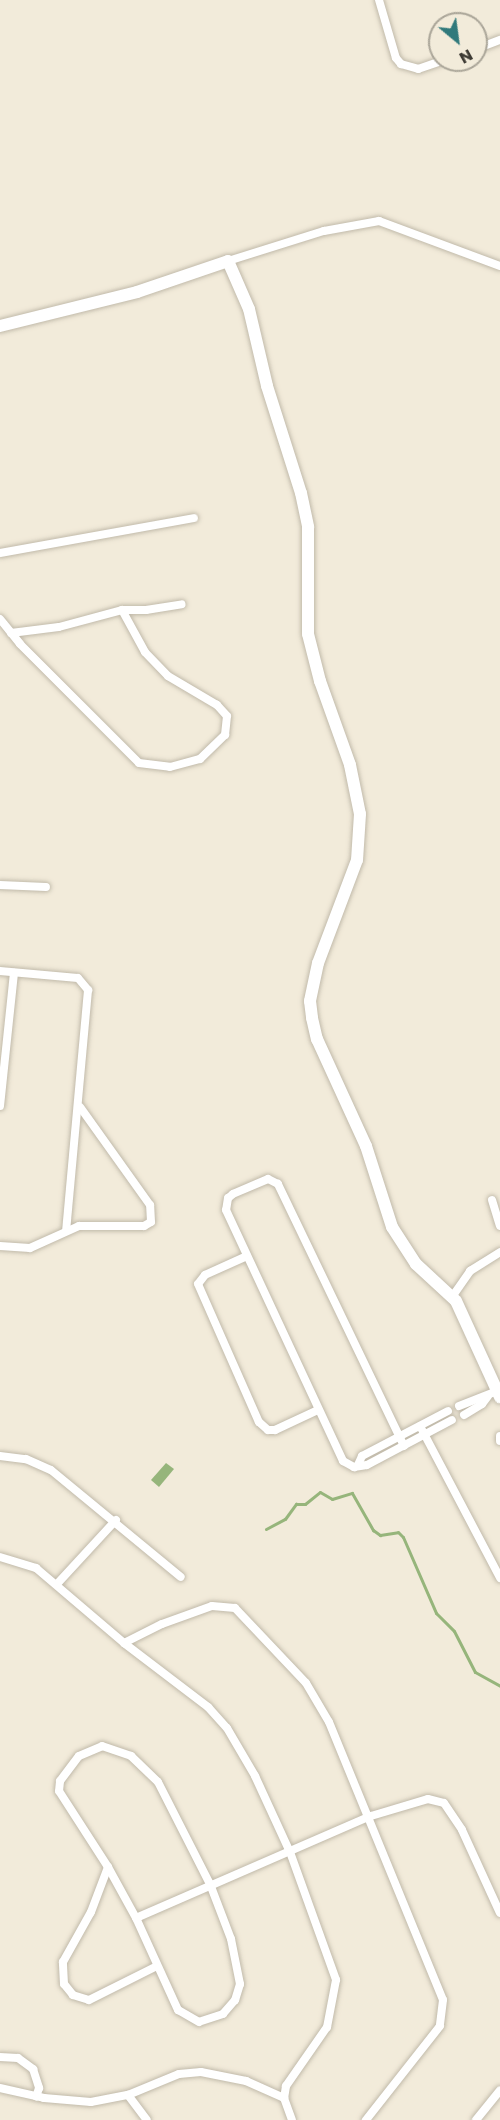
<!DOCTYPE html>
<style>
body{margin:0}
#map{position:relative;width:500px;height:2120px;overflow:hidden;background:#f2ebda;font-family:Poppins,sans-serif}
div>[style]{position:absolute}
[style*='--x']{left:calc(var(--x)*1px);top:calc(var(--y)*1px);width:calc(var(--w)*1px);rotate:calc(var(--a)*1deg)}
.water>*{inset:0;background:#96b57b}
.stream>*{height:3px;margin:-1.5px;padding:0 1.5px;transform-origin:1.5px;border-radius:1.5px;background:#96b57b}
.roads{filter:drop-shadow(0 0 2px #c1baaa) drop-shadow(0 0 2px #c1baaa)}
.minor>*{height:8px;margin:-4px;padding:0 4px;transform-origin:4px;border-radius:4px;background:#fff}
.secondary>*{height:12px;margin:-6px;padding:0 6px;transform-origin:6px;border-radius:6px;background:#fff}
span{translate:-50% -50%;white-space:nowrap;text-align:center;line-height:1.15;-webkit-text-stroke:6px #f2ebda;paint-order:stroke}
.north{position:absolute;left:428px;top:12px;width:60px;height:60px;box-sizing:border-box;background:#f2ebda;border:2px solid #aaa598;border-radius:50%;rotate:151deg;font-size:16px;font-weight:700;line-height:24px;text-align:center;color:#3e3b34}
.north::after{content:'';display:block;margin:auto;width:21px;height:27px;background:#30797b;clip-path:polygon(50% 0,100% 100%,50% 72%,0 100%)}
</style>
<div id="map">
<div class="water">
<i style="clip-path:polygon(166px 1463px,174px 1469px,159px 1487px,151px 1480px)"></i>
</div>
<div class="stream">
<i style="--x:266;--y:1529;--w:21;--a:-28"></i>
<i style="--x:285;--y:1519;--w:19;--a:-54"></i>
<i style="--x:296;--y:1504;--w:9;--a:0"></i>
<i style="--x:305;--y:1504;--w:19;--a:-39"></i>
<i style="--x:320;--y:1492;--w:14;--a:30"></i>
<i style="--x:332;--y:1499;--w:21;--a:-17"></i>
<i style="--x:352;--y:1493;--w:43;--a:60.4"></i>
<i style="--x:373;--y:1530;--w:9;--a:36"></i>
<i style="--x:380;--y:1535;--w:18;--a:-9"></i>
<i style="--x:398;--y:1532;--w:7;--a:45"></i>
<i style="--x:403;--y:1537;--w:83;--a:66.5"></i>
<i style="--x:436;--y:1613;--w:25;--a:45"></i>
<i style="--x:454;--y:1631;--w:46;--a:62.9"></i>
<i style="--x:475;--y:1672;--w:29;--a:29"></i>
</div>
<div class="roads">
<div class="minor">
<i style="--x:379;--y:0;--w:60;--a:73.7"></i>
<i style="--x:396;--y:58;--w:8;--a:50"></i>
<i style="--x:401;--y:64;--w:18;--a:16"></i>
<i style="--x:418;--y:69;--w:28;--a:-19"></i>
<i style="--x:476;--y:49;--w:26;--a:-21"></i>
<i style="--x:228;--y:261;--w:101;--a:-17.4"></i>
<i style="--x:324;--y:231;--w:56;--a:-10.3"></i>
<i style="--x:379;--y:221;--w:129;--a:20.4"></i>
<i style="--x:0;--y:553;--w:197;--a:-10.2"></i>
<i style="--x:0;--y:619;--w:32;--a:51"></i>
<i style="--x:20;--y:644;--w:168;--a:45"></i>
<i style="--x:139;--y:763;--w:31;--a:7"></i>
<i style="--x:170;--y:767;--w:31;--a:-15"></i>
<i style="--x:200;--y:759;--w:35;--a:-44"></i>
<i style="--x:225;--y:735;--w:19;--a:-84"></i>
<i style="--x:227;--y:716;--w:15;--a:-132"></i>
<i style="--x:217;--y:705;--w:57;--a:-149.4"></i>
<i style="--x:168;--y:676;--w:33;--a:-134"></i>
<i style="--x:145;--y:652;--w:48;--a:-118.7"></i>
<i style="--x:11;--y:633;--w:48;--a:-7.1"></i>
<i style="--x:59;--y:627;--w:65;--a:-15.1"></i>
<i style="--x:122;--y:610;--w:24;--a:0"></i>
<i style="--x:146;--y:610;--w:36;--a:-9"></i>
<i style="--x:0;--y:885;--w:46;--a:2.5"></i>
<i style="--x:0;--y:971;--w:78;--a:5.1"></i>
<i style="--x:78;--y:978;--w:16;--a:50"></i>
<i style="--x:88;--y:990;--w:241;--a:95.2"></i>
<i style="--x:0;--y:1106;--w:134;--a:-84"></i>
<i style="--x:492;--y:1200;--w:27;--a:73"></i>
<i style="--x:0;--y:1246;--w:30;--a:4"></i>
<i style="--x:30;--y:1248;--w:54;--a:-24.2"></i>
<i style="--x:79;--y:1226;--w:65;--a:0"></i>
<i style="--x:144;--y:1226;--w:8;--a:-30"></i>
<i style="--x:151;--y:1222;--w:17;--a:-93"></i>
<i style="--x:150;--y:1205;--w:120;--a:-125.5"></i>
<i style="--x:247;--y:1256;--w:46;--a:155.7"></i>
<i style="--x:205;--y:1275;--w:11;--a:128"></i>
<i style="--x:198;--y:1284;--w:151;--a:66.2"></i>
<i style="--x:259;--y:1422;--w:12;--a:42"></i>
<i style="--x:268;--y:1430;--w:7;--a:0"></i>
<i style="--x:275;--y:1430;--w:47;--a:-24.9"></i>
<i style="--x:452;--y:1297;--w:32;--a:-55"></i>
<i style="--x:470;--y:1271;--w:36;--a:-32"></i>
<i style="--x:459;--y:1406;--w:41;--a:-21.5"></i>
<i style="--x:464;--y:1415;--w:21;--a:-31"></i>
<i style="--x:482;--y:1404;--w:10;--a:-53"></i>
<i style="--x:420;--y:1426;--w:172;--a:62.2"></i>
<i style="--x:500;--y:1436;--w:5;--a:90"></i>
<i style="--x:404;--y:1446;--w:291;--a:-115.7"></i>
<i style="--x:278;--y:1184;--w:11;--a:-153"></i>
<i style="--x:268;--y:1179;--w:38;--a:157"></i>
<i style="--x:233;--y:1194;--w:6;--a:141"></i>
<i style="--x:228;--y:1198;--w:12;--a:99"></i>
<i style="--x:226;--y:1210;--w:277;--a:65"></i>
<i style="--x:343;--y:1461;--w:13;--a:29"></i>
<i style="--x:354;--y:1467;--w:13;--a:-9"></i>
<i style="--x:367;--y:1465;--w:96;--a:-27.9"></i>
<i style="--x:0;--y:1456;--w:26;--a:7"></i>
<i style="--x:26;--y:1459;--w:27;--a:24"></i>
<i style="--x:51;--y:1470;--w:168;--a:39.5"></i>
<i style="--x:358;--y:1465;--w:10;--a:-66"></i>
<i style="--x:362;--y:1456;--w:97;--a:-27.6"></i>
<i style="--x:0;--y:1557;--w:38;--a:17"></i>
<i style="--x:36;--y:1568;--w:116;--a:40.4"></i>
<i style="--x:124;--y:1643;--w:106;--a:37.3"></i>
<i style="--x:208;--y:1707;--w:28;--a:48"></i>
<i style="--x:227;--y:1728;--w:56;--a:59.7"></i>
<i style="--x:255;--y:1776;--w:84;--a:65.3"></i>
<i style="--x:290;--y:1852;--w:136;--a:70.2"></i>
<i style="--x:336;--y:1980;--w:48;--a:100.8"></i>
<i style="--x:327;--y:2027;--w:72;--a:124.8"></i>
<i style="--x:286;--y:2086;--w:12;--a:99"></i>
<i style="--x:284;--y:2098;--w:23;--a:70"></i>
<i style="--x:57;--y:1584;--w:87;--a:-47.3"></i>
<i style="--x:124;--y:1643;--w:42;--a:-26.6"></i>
<i style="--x:162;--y:1624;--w:53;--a:-19.8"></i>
<i style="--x:212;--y:1606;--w:23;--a:5"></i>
<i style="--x:235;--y:1608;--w:103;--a:46.6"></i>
<i style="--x:306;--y:1683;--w:45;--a:59.5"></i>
<i style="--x:329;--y:1722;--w:300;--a:67.7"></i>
<i style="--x:443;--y:2000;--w:26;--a:97"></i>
<i style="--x:440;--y:2026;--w:120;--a:128.2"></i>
<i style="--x:108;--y:1867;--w:90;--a:-122.8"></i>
<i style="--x:59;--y:1791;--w:10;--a:-84"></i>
<i style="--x:60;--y:1781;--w:31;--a:-53"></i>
<i style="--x:79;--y:1756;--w:25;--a:-23"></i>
<i style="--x:102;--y:1746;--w:31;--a:19"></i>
<i style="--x:131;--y:1756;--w:37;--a:44"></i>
<i style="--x:158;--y:1782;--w:114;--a:63"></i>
<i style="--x:210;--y:1884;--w:59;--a:69.1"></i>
<i style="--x:231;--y:1939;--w:46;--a:78.7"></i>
<i style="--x:240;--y:1984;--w:17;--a:107"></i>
<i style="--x:235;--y:2000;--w:18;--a:131"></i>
<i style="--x:223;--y:2014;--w:25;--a:162"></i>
<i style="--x:199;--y:2022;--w:24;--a:-150"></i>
<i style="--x:178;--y:2010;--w:101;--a:-114.5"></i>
<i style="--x:155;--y:1967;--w:74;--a:153.4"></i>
<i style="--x:89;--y:2000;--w:17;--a:-163"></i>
<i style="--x:73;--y:1995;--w:14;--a:-129"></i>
<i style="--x:64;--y:1984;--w:22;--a:-93"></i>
<i style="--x:63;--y:1962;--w:57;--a:-60.8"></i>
<i style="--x:91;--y:1912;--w:48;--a:-69.3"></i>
<i style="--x:108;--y:1867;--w:58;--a:61.2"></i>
<i style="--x:136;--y:1918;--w:256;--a:-23.5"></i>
<i style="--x:371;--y:1816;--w:59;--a:-16.6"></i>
<i style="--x:428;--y:1799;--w:16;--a:14"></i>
<i style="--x:444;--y:1803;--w:32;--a:56"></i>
<i style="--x:462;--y:1830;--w:91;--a:65.4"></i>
<i style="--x:0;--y:2057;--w:18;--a:3"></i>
<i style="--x:18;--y:2058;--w:19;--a:36"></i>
<i style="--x:33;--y:2069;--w:20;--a:72"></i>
<i style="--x:39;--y:2088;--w:9;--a:108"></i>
<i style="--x:0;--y:2088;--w:45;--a:12.8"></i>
<i style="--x:44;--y:2098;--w:47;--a:4.9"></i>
<i style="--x:91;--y:2102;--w:38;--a:-11"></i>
<i style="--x:128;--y:2095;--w:55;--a:-22.4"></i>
<i style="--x:179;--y:2074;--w:22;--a:-5"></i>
<i style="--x:201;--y:2072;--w:46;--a:11.3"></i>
<i style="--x:246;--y:2081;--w:42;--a:24.1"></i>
<i style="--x:128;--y:2095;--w:31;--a:53"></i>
<i style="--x:476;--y:2120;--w:38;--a:-51"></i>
</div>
<div class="secondary">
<i style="--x:0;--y:326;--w:141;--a:-13.9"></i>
<i style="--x:137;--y:292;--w:96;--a:-18.8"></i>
<i style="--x:228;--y:261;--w:52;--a:66.4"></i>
<i style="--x:249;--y:309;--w:79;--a:76.8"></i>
<i style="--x:267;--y:386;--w:112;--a:72.4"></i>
<i style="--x:301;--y:493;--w:35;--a:78"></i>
<i style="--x:308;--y:527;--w:107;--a:90"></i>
<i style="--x:308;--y:634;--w:49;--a:75.7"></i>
<i style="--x:320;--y:681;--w:89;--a:70.3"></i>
<i style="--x:350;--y:765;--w:50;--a:78.5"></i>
<i style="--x:360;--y:814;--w:46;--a:93.7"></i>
<i style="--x:357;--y:860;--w:110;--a:110.7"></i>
<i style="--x:318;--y:963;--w:39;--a:102"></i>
<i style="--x:310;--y:1001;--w:17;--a:83"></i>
<i style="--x:312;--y:1018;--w:22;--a:77"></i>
<i style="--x:317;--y:1039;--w:118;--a:65.4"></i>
<i style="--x:366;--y:1146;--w:85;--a:72.2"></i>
<i style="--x:392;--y:1227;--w:44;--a:57"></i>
<i style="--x:416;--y:1264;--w:54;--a:42.8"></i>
<i style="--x:456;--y:1301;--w:106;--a:65.4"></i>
</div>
</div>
<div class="north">N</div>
</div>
